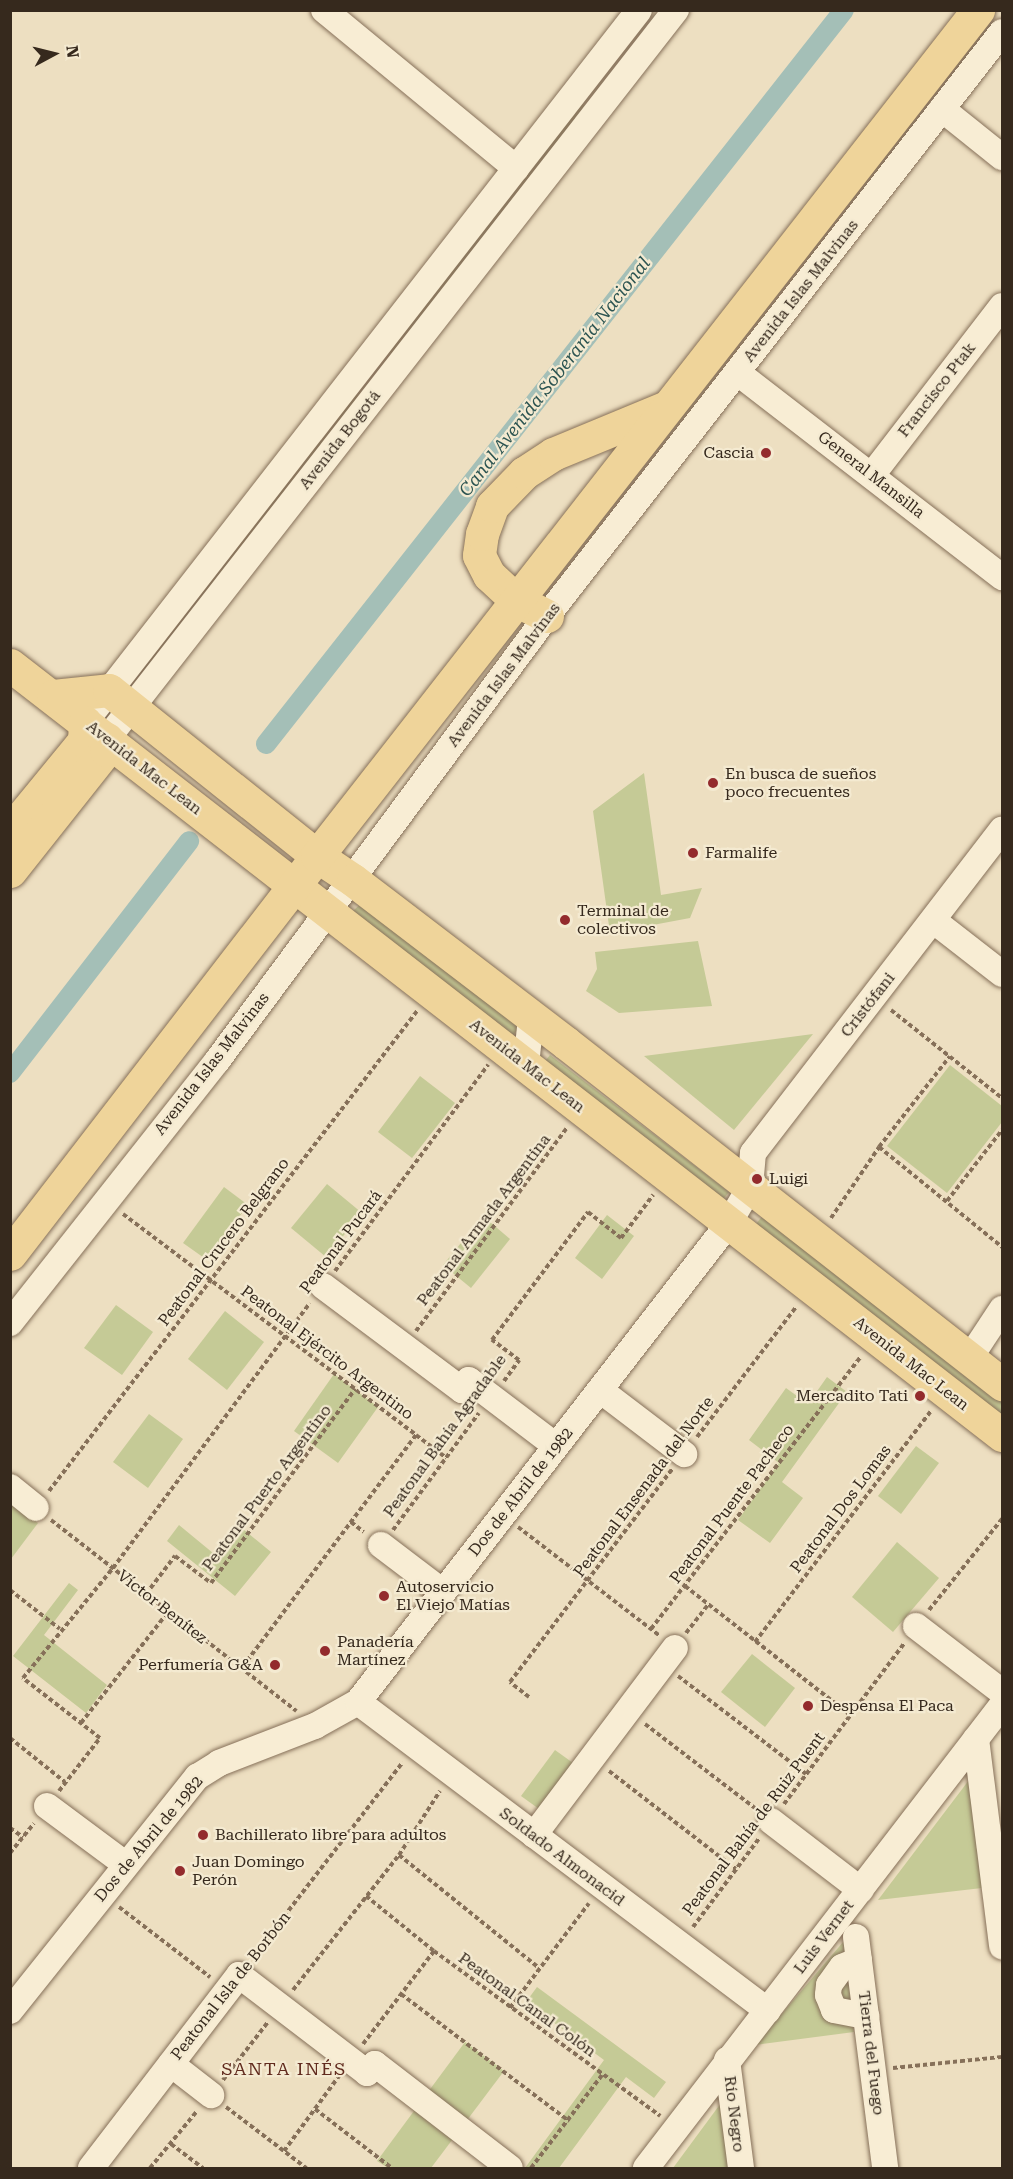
<!DOCTYPE html>
<meta charset="utf-8">
<style>
body{margin:0}
#map{position:relative;width:1013px;height:2179px;overflow:hidden;background:#eddfc1;font-family:"Roboto Serif",serif}
div>[style]{position:absolute}
[style*='--x']{left:calc(var(--x)*1px);top:calc(var(--y)*1px);width:calc(var(--w)*1px);rotate:calc(var(--a)*1deg)}
.green>*{inset:0;background:#c5ca96}
.canal>*{height:20px;margin:-10px;padding:0 10px;transform-origin:10px;border-radius:10px;background:#a4bfb7}
.path>*{height:4px;margin-top:-2px;transform-origin:0;background:repeating-linear-gradient(90deg,#867059 0 4.5px,transparent 0 7.5px)}
.roads{filter:drop-shadow(0 0 2px #867059) drop-shadow(0 0 2px #867059)}
.minor>*{height:26px;margin:-13px;padding:0 13px;transform-origin:13px;border-radius:13px;background:#f8edd4}
.major>*{height:33px;margin:-16.5px;padding:0 16.5px;transform-origin:16.5px;border-radius:16.5px;background:#efd49a}
.dots>*{width:16px;height:16px;translate:-50% -50%;box-sizing:border-box;border:3px solid #f4ead1;border-radius:50%}
span{translate:-50% -50%;white-space:nowrap;text-align:center;line-height:1.15;-webkit-text-stroke:4.5px #f4ead1;paint-order:stroke}
.street-label{font-size:16px;color:#36291d}
.poi-label{font-size:16px;color:#36291d}
.right{translate:-100% -50%;text-align:right}
.left{translate:0 -50%;text-align:left}
.water-label{font-size:18px;color:#2d5552;font-style:italic}
.neighbourhood-label{font-size:18px;color:#612b1e;letter-spacing:1.5px}
.frame{position:absolute;inset:0;border:12px solid #36291d;pointer-events:none}
.north{position:absolute;left:24px;top:24px;width:60px;height:60px;-webkit-text-stroke:4px #f4ead1;paint-order:stroke;rotate:83deg;font-size:16px;font-weight:700;line-height:24px;text-align:center;color:#36291d}
.north::after{content:'';display:block;margin:auto;width:21px;height:27px;background:#36291d;clip-path:polygon(50% 0,100% 100%,50% 72%,0 100%)}
</style>
<div id="map">
<div class="green">
<i style="clip-path:polygon(577px 100px,588px 108px,397px 357px,386px 349px)"></i>
<i style="clip-path:polygon(355px 393px,365px 401px,146px 677px,136px 668px)"></i>
<i style="clip-path:polygon(644px 773px,661px 895px,702px 888px,690px 918px,610px 933px,593px 811px)"></i>
<i style="clip-path:polygon(365px 900px,522px 1023px,512px 1037px,353px 911px)"></i>
<i style="clip-path:polygon(698px 941px,712px 1006px,619px 1013px,586px 991px,597px 969px,595px 952px)"></i>
<i style="clip-path:polygon(813px 1034px,734px 1130px,644px 1056px)"></i>
<i style="clip-path:polygon(550px 1055px,729px 1192px,721px 1202px,542px 1065px)"></i>
<i style="clip-path:polygon(950px 1065px,1002px 1106px,1002px 1122px,947px 1193px,887px 1146px)"></i>
<i style="clip-path:polygon(420px 1076px,455px 1103px,412px 1158px,378px 1132px)"></i>
<i style="clip-path:polygon(327px 1184px,362px 1213px,326px 1257px,291px 1228px)"></i>
<i style="clip-path:polygon(224px 1187px,248px 1205px,207px 1260px,183px 1243px)"></i>
<i style="clip-path:polygon(764px 1214px,1002px 1396px,1002px 1417px,756px 1224px)"></i>
<i style="clip-path:polygon(607px 1215px,634px 1236px,602px 1279px,575px 1258px)"></i>
<i style="clip-path:polygon(483px 1216px,510px 1239px,471px 1288px,443px 1265px)"></i>
<i style="clip-path:polygon(116px 1305px,153px 1332px,122px 1375px,84px 1348px)"></i>
<i style="clip-path:polygon(225px 1311px,264px 1342px,227px 1390px,188px 1359px)"></i>
<i style="clip-path:polygon(334px 1374px,378px 1407px,338px 1463px,294px 1431px)"></i>
<i style="clip-path:polygon(827px 1377px,847px 1392px,782px 1482px,803px 1498px,770px 1543px,738px 1520px,779px 1463px,749px 1440px,786px 1388px,808px 1404px)"></i>
<i style="clip-path:polygon(149px 1414px,183px 1439px,148px 1488px,113px 1462px)"></i>
<i style="clip-path:polygon(916px 1446px,939px 1463px,901px 1514px,878px 1496px)"></i>
<i style="clip-path:polygon(10px 1502px,38px 1523px,11px 1559px,10px 1559px)"></i>
<i style="clip-path:polygon(179px 1525px,219px 1558px,243px 1529px,271px 1552px,235px 1596px,167px 1541px)"></i>
<i style="clip-path:polygon(897px 1542px,939px 1578px,893px 1632px,852px 1597px)"></i>
<i style="clip-path:polygon(69px 1583px,78px 1590px,44px 1635px,107px 1685px,86px 1713px,13px 1656px)"></i>
<i style="clip-path:polygon(752px 1654px,795px 1688px,765px 1727px,721px 1692px)"></i>
<i style="clip-path:polygon(555px 1750px,580px 1768px,546px 1814px,521px 1796px)"></i>
<i style="clip-path:polygon(969px 1780px,982px 1888px,878px 1900px)"></i>
<i style="clip-path:polygon(844px 1941px,854px 2032px,755px 2045px)"></i>
<i style="clip-path:polygon(537px 1987px,666px 2082px,654px 2098px,626px 2077px,559px 2168px,525px 2168px,604px 2060px,526px 2002px)"></i>
<i style="clip-path:polygon(465px 2042px,504px 2071px,431px 2168px,388px 2168px,377px 2161px)"></i>
<i style="clip-path:polygon(721px 2103px,729px 2168px,673px 2168px)"></i>
</div>
<div class="canal">
<i style="--x:266;--y:744;--w:934;--a:-51.78"></i>
<i style="--x:10;--y:1073;--w:293;--a:-52.3"></i>
</div>
<div class="path">
<i style="--x:891;--y:1010;--w:142;--a:38.4"></i>
<i style="--x:879;--y:1147;--w:159;--a:39.1"></i>
<i style="--x:947;--y:1201;--w:90;--a:-52.2"></i>
<i style="--x:123;--y:1214;--w:367;--a:37"></i>
<i style="--x:416;--y:1435;--w:292;--a:126.8"></i>
<i style="--x:831;--y:1218;--w:86;--a:-55.9"></i>
<i style="--x:879;--y:1147;--w:115;--a:-52"></i>
<i style="--x:335;--y:1271;--w:257;--a:-53.4"></i>
<i style="--x:416;--y:1331;--w:253;--a:-53.4"></i>
<i style="--x:504;--y:1381;--w:26;--a:-54"></i>
<i style="--x:519;--y:1360;--w:34;--a:-143"></i>
<i style="--x:492;--y:1340;--w:160;--a:-53.1"></i>
<i style="--x:588;--y:1212;--w:42;--a:38.2"></i>
<i style="--x:621;--y:1238;--w:54;--a:-53.3"></i>
<i style="--x:416;--y:1435;--w:38;--a:37"></i>
<i style="--x:697;--y:1437;--w:163;--a:-52.7"></i>
<i style="--x:49;--y:1491;--w:605;--a:-52.52"></i>
<i style="--x:51;--y:1520;--w:311;--a:37.9"></i>
<i style="--x:351;--y:1522;--w:16;--a:38"></i>
<i style="--x:518;--y:1527;--w:179;--a:37.5"></i>
<i style="--x:393;--y:1530;--w:145;--a:-53.7"></i>
<i style="--x:685;--y:1586;--w:209;--a:38"></i>
<i style="--x:10;--y:1590;--w:63;--a:38"></i>
<i style="--x:146;--y:1594;--w:48;--a:-52.7"></i>
<i style="--x:175;--y:1556;--w:45;--a:36.9"></i>
<i style="--x:211;--y:1583;--w:242;--a:-53.4"></i>
<i style="--x:929;--y:1610;--w:117;--a:-51.3"></i>
<i style="--x:651;--y:1629;--w:344;--a:-52.4"></i>
<i style="--x:686;--y:1633;--w:36;--a:-52"></i>
<i style="--x:755;--y:1642;--w:290;--a:-52.7"></i>
<i style="--x:678;--y:1676;--w:161;--a:37.4"></i>
<i style="--x:529;--y:1697;--w:24;--a:-142"></i>
<i style="--x:510;--y:1682;--w:268;--a:-52.7"></i>
<i style="--x:81;--y:1723;--w:141;--a:-51.9"></i>
<i style="--x:645;--y:1724;--w:140;--a:37.4"></i>
<i style="--x:10;--y:1738;--w:70;--a:38.7"></i>
<i style="--x:609;--y:1771;--w:160;--a:37.7"></i>
<i style="--x:59;--y:1791;--w:67;--a:-52.3"></i>
<i style="--x:100;--y:1738;--w:98;--a:-142.1"></i>
<i style="--x:23;--y:1678;--w:142;--a:-50.7"></i>
<i style="--x:113;--y:1568;--w:330;--a:-53.4"></i>
<i style="--x:784;--y:1804;--w:202;--a:-53.2"></i>
<i style="--x:10;--y:1828;--w:16;--a:35"></i>
<i style="--x:10;--y:1853;--w:38;--a:-51"></i>
<i style="--x:399;--y:1855;--w:179;--a:38.9"></i>
<i style="--x:366;--y:1896;--w:87;--a:39"></i>
<i style="--x:434;--y:1951;--w:280;--a:36.1"></i>
<i style="--x:119;--y:1907;--w:115;--a:37.6"></i>
<i style="--x:693;--y:1927;--w:112;--a:-53.3"></i>
<i style="--x:252;--y:1958;--w:247;--a:-52.4"></i>
<i style="--x:293;--y:1990;--w:172;--a:-51.9"></i>
<i style="--x:399;--y:1855;--w:76;--a:-57.4"></i>
<i style="--x:401;--y:1994;--w:211;--a:37.1"></i>
<i style="--x:510;--y:2008;--w:131;--a:-53"></i>
<i style="--x:363;--y:2044;--w:117;--a:-52.6"></i>
<i style="--x:893;--y:2068;--w:110;--a:-5.8"></i>
<i style="--x:223;--y:2080;--w:73;--a:-52.2"></i>
<i style="--x:226;--y:2107;--w:101;--a:37.3"></i>
<i style="--x:315;--y:2109;--w:97;--a:37.5"></i>
<i style="--x:171;--y:2144;--w:40;--a:37"></i>
<i style="--x:284;--y:2151;--w:93;--a:-53.7"></i>
<i style="--x:150;--y:2168;--w:74;--a:-50.5"></i>
<i style="--x:531;--y:2168;--w:117;--a:-52.6"></i>
</div>
<div class="roads">
<div class="minor">
<i style="--x:324;--y:10;--w:249;--a:39.5"></i>
<i style="--x:942;--y:109;--w:77;--a:38.7"></i>
<i style="--x:738;--y:373;--w:334;--a:37.7"></i>
<i style="--x:872;--y:475;--w:213;--a:-52.4"></i>
<i style="--x:85;--y:722;--w:902;--a:-52.11"></i>
<i style="--x:107;--y:739;--w:925;--a:-52.03"></i>
<i style="--x:934;--y:921;--w:86;--a:37.9"></i>
<i style="--x:526;--y:1065;--w:47;--a:-83.9"></i>
<i style="--x:323;--y:1286;--w:174;--a:36.8"></i>
<i style="--x:462;--y:1390;--w:12;--a:-55"></i>
<i style="--x:469;--y:1380;--w:109;--a:37.2"></i>
<i style="--x:10;--y:1323;--w:334;--a:-51.7"></i>
<i style="--x:217;--y:1061;--w:554;--a:-53.44"></i>
<i style="--x:547;--y:616;--w:740;--a:-52.08"></i>
<i style="--x:969;--y:1359;--w:60;--a:-56.6"></i>
<i style="--x:600;--y:1390;--w:106;--a:37.3"></i>
<i style="--x:10;--y:1487;--w:33;--a:39"></i>
<i style="--x:381;--y:1545;--w:78;--a:37.2"></i>
<i style="--x:916;--y:1626;--w:108;--a:37.5"></i>
<i style="--x:358;--y:1702;--w:513;--a:37"></i>
<i style="--x:976;--y:1739;--w:209;--a:82.8"></i>
<i style="--x:47;--y:1806;--w:97;--a:36.6"></i>
<i style="--x:771;--y:1821;--w:113;--a:37.5"></i>
<i style="--x:534;--y:1835;--w:234;--a:-53"></i>
<i style="--x:856;--y:1937;--w:233;--a:82.8"></i>
<i style="--x:859;--y:1960;--w:18;--a:158"></i>
<i style="--x:842;--y:1967;--w:22;--a:126"></i>
<i style="--x:829;--y:1985;--w:10;--a:96"></i>
<i style="--x:828;--y:1995;--w:16;--a:68"></i>
<i style="--x:834;--y:2010;--w:33;--a:11"></i>
<i style="--x:10;--y:2011;--w:300;--a:-51.4"></i>
<i style="--x:197;--y:1777;--w:26;--a:-32"></i>
<i style="--x:219;--y:1763;--w:103;--a:-21.1"></i>
<i style="--x:315;--y:1726;--w:49;--a:-29.2"></i>
<i style="--x:358;--y:1702;--w:606;--a:-52.24"></i>
<i style="--x:729;--y:1223;--w:42;--a:-59.7"></i>
<i style="--x:750;--y:1187;--w:34;--a:-85"></i>
<i style="--x:753;--y:1153;--w:408;--a:-52.4"></i>
<i style="--x:727;--y:2060;--w:109;--a:82.6"></i>
<i style="--x:171;--y:2064;--w:51;--a:37.8"></i>
<i style="--x:91;--y:2168;--w:243;--a:-52.5"></i>
<i style="--x:239;--y:1975;--w:161;--a:37.4"></i>
<i style="--x:367;--y:2073;--w:12;--a:-48"></i>
<i style="--x:375;--y:2064;--w:170;--a:37.6"></i>
<i style="--x:646;--y:2168;--w:584;--a:-52.44"></i>
</div>
<div class="major">
<i style="--x:547;--y:616;--w:34;--a:-153"></i>
<i style="--x:517;--y:601;--w:38;--a:-137"></i>
<i style="--x:489;--y:575;--w:22;--a:-117"></i>
<i style="--x:479;--y:555;--w:21;--a:-82"></i>
<i style="--x:482;--y:534;--w:30;--a:-70"></i>
<i style="--x:492;--y:506;--w:46;--a:-45.9"></i>
<i style="--x:524;--y:473;--w:35;--a:-33"></i>
<i style="--x:553;--y:454;--w:123;--a:-22.4"></i>
<i style="--x:10;--y:665;--w:1256;--a:37.82"></i>
<i style="--x:53;--y:696;--w:56;--a:-6.1"></i>
<i style="--x:109;--y:690;--w:266;--a:38.6"></i>
<i style="--x:317;--y:856;--w:43;--a:33.7"></i>
<i style="--x:353;--y:880;--w:268;--a:37.4"></i>
<i style="--x:566;--y:1043;--w:554;--a:38.03"></i>
<i style="--x:10;--y:831;--w:117;--a:-50.6"></i>
<i style="--x:84;--y:741;--w:19;--a:-87"></i>
<i style="--x:10;--y:871;--w:154;--a:-51.6"></i>
<i style="--x:106;--y:750;--w:11;--a:-85"></i>
<i style="--x:10;--y:1254;--w:503;--a:-52.35"></i>
<i style="--x:317;--y:856;--w:1074;--a:-52"></i>
</div>
</div>
<div class="dots">
<i style="left:766px;top:453px;background:#932b2d"></i>
<i style="left:713px;top:783px;background:#932b2d"></i>
<i style="left:693px;top:853px;background:#932b2d"></i>
<i style="left:565px;top:920px;background:#932b2d"></i>
<i style="left:757px;top:1179px;background:#932b2d"></i>
<i style="left:920px;top:1396px;background:#932b2d"></i>
<i style="left:384px;top:1596px;background:#932b2d"></i>
<i style="left:325px;top:1651px;background:#932b2d"></i>
<i style="left:275px;top:1665px;background:#932b2d"></i>
<i style="left:808px;top:1706px;background:#932b2d"></i>
<i style="left:203px;top:1835px;background:#932b2d"></i>
<i style="left:180px;top:1871px;background:#932b2d"></i>
</div>
<div class="street-label">
<span style="left:801px;top:291px;rotate:-52deg">Avenida Islas Malvinas</span>
<span style="left:937px;top:390px;rotate:-52deg">Francisco Ptak</span>
<span style="left:340px;top:440px;rotate:-52deg">Avenida Bogotá</span>
<span style="left:871px;top:475px;rotate:38deg">General Mansilla</span>
<span style="left:504px;top:675px;rotate:-53deg">Avenida Islas Malvinas</span>
<span style="left:144px;top:768px;rotate:38deg">Avenida Mac Lean</span>
<span style="left:868px;top:1005px;rotate:-52deg">Cristófani</span>
<span style="left:212px;top:1064px;rotate:-52deg">Avenida Islas Malvinas</span>
<span style="left:527px;top:1066px;rotate:38deg">Avenida Mac Lean</span>
<span style="left:484px;top:1220px;rotate:-53deg">Peatonal Armada Argentina</span>
<span style="left:224px;top:1242px;rotate:-53deg">Peatonal Crucero Belgrano</span>
<span style="left:341px;top:1242px;rotate:-53deg">Peatonal Pucará</span>
<span style="left:327px;top:1353px;rotate:37deg">Peatonal Ejército Argentino</span>
<span style="left:911px;top:1364px;rotate:38deg">Avenida Mac Lean</span>
<span style="left:445px;top:1436px;rotate:-54deg">Peatonal Bahía Agradable</span>
<span style="left:644px;top:1487px;rotate:-53deg">Peatonal Ensenada del Norte</span>
<span style="left:267px;top:1488px;rotate:-53deg">Peatonal Puerto Argentino</span>
<span style="left:521px;top:1492px;rotate:-52deg">Dos de Abril de 1982</span>
<span style="left:732px;top:1504px;rotate:-53deg">Peatonal Puente Pacheco</span>
<span style="left:841px;top:1509px;rotate:-53deg">Peatonal Dos Lomas</span>
<span style="left:162px;top:1607px;rotate:38deg">Víctor Benítez</span>
<span style="left:754px;top:1824px;rotate:-53deg">Peatonal Bahía de Ruiz Puent</span>
<span style="left:149px;top:1839px;rotate:-50deg">Dos de Abril de 1982</span>
<span style="left:562px;top:1857px;rotate:37deg">Soldado Almonacid</span>
<span style="left:824px;top:1937px;rotate:-53deg">Luis Vernet</span>
<span style="left:231px;top:1986px;rotate:-52deg">Peatonal Isla de Borbón</span>
<span style="left:527px;top:2005px;rotate:36deg">Peatonal Canal Colón</span>
<span style="left:871px;top:2053px;rotate:83deg">Tierra del Fuego</span>
<span style="left:734px;top:2114px;rotate:83deg">Río Negro</span>
</div>
<div class="poi-label">
<span class="right" style="left:754px;top:453px">Cascia</span>
<span class="left" style="left:725px;top:783px">En busca de sueños<br>poco frecuentes</span>
<span class="left" style="left:705px;top:853px">Farmalife</span>
<span class="left" style="left:577px;top:920px">Terminal de<br>colectivos</span>
<span class="left" style="left:769px;top:1179px">Luigi</span>
<span class="right" style="left:908px;top:1396px">Mercadito Tati</span>
<span class="left" style="left:396px;top:1596px">Autoservicio<br>El Viejo Matías</span>
<span class="left" style="left:337px;top:1651px">Panadería<br>Martínez</span>
<span class="right" style="left:263px;top:1665px">Perfumería G&amp;A</span>
<span class="left" style="left:820px;top:1706px">Despensa El Paca</span>
<span class="left" style="left:215px;top:1835px">Bachillerato libre para adultos</span>
<span class="left" style="left:192px;top:1871px">Juan Domingo<br>Perón</span>
</div>
<div class="water-label">
<span style="left:555px;top:377px;rotate:-52deg">Canal Avenida Soberanía Nacional</span>
</div>
<div class="neighbourhood-label">
<span style="left:284px;top:2069px">SANTA INÉS</span>
</div>
<div class="frame"></div>
<div class="north">N</div>
</div>
